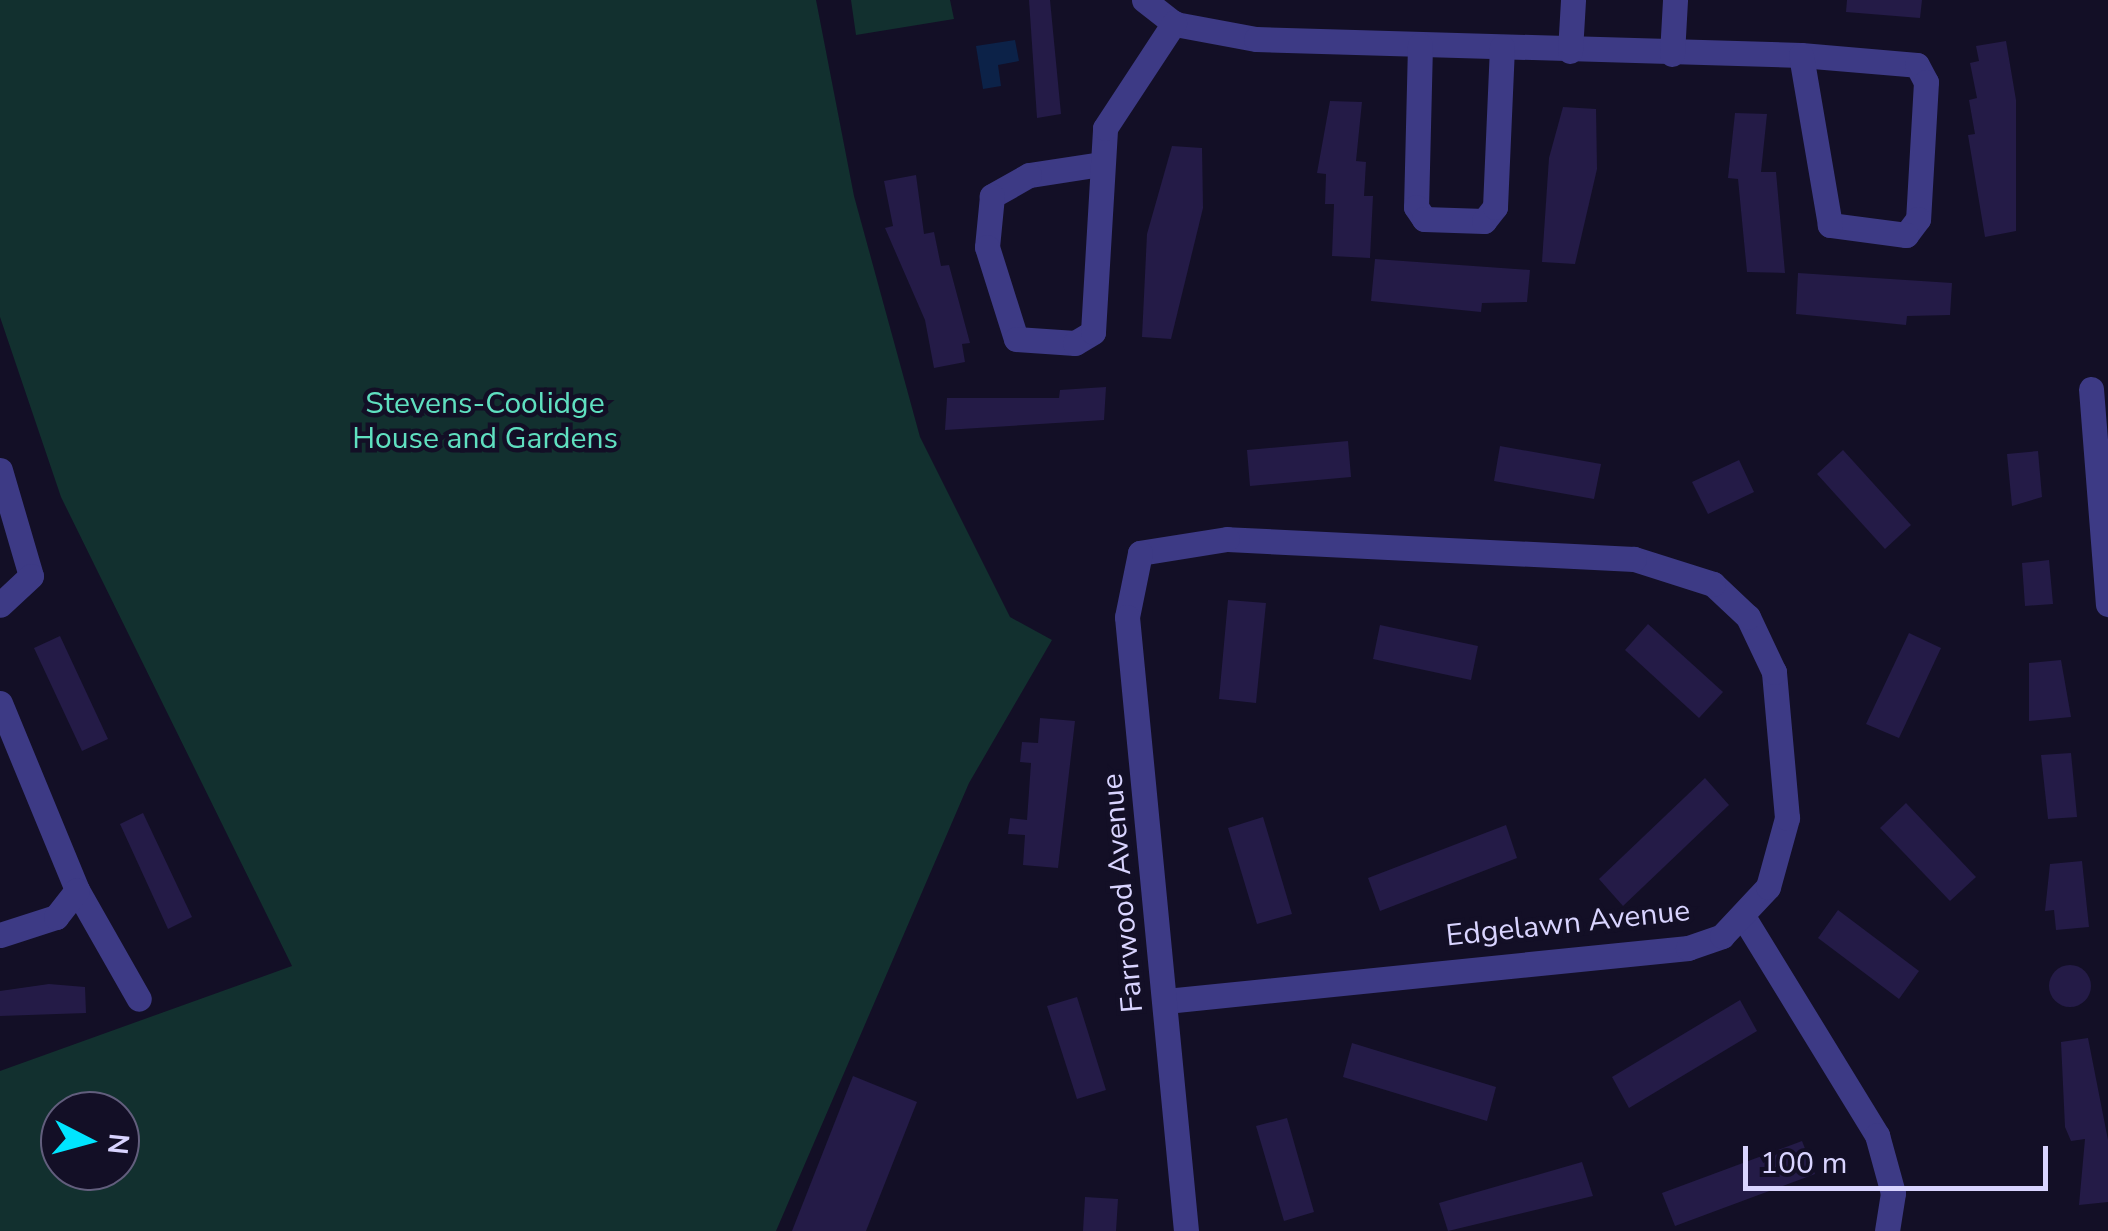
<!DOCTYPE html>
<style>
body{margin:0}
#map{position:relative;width:2108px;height:1231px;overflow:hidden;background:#130f26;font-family:"Nunito Sans",sans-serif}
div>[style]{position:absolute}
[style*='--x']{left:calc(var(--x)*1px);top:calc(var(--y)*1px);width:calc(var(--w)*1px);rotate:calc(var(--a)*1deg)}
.green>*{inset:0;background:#12302f}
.water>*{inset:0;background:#0c2248}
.building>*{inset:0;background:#241b47}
.round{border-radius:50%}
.minor>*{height:25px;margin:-12.5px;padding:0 12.5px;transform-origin:12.5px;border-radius:12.5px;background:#3d3a85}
span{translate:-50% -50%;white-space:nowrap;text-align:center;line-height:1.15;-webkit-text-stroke:9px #130f26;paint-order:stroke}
.park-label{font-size:30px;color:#5fe0c0}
.street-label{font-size:30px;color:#d9d4ff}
.north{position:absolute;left:40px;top:1091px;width:100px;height:100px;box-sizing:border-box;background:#130f26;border:2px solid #625e7d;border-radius:50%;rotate:96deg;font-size:28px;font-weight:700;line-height:40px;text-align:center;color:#d9d4ff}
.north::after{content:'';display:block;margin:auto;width:35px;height:45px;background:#00e5ff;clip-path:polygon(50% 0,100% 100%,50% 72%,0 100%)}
.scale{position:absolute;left:1743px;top:1146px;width:305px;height:45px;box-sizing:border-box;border:5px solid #d9d4ff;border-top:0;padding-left:12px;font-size:30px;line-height:35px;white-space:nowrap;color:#d9d4ff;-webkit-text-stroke:8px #130f26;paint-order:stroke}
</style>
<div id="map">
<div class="green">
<i style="clip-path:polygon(evenodd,0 0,816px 0,854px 196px,920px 437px,1010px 617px,1052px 640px,969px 783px,776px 1231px,0 1231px,0 1071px,292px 966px,61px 497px,0 317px,0 0,120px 1111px,120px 1171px,60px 1171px,60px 1111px,120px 1111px)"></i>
<i style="clip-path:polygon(851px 0,950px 0,954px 19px,856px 35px)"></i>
</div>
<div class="water">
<i style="clip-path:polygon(1015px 40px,1019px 61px,998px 65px,1001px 86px,983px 89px,976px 46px)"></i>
</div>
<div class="building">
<i style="clip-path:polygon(1029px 0,1050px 0,1061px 114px,1037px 118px)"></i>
<i style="clip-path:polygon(1847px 0,1922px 0,1920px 18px,1846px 12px)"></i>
<i style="clip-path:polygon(2006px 41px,2016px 100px,2016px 231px,1985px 237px,1968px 135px,1975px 134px,1969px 100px,1977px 98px,1970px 63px,1979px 61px,1976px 46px)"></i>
<i style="clip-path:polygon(1330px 101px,1362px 102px,1356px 161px,1366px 162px,1364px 196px,1373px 196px,1370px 258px,1332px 256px,1334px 204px,1325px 204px,1326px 174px,1317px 173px)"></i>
<i style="clip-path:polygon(1563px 107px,1596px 109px,1597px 169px,1575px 264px,1542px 262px,1549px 158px)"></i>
<i style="clip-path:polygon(1735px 113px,1767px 114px,1761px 172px,1776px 172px,1785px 273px,1747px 272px,1738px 179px,1728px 178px)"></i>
<i style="clip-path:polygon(1172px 146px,1202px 148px,1203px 208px,1171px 339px,1142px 337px,1147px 234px)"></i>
<i style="clip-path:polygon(916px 175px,924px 234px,934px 232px,941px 266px,949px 265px,970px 343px,962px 344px,965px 362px,934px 368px,925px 320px,885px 228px,893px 226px,884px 181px)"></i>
<i style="clip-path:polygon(1375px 259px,1530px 270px,1527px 302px,1482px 303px,1481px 312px,1371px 301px)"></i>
<i style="clip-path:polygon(1798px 273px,1952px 283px,1950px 315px,1907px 316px,1906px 325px,1796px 314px)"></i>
<i style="clip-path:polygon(1106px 387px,1104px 420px,945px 430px,947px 398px,1059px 398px,1060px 390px)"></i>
<i style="clip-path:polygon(1348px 441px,1351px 477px,1250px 486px,1247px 450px)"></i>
<i style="clip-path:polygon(1500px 446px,1601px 464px,1594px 499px,1494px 481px)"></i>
<i style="clip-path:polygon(1843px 450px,1911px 525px,1885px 549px,1817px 474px)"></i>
<i style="clip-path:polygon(2038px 451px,2042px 497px,2012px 506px,2007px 454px)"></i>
<i style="clip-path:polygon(1739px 460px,1754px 492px,1708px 514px,1692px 482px)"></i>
<i style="clip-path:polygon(2049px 560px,2053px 604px,2025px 606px,2022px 563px)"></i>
<i style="clip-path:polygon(1228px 600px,1266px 603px,1256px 703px,1219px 699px)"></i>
<i style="clip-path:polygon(1648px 624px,1723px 692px,1699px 718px,1625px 650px)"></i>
<i style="clip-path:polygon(1380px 625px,1478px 646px,1471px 680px,1373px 659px)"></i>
<i style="clip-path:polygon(1909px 633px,1941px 648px,1899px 738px,1866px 724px)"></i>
<i style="clip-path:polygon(60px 636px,108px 739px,82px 751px,34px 648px)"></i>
<i style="clip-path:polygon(2061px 660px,2071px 717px,2029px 721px,2029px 663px)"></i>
<i style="clip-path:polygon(1040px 718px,1075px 721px,1058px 868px,1023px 865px,1025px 835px,1008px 834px,1010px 818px,1027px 820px,1031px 763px,1020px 762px,1022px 742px,1038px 743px)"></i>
<i style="clip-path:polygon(2071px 753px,2077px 817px,2048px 819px,2041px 755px)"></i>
<i style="clip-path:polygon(1705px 778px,1729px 805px,1623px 906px,1599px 879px)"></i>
<i style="clip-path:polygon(1906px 803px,1976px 877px,1950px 901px,1880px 828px)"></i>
<i style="clip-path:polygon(143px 813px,192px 917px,168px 929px,120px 824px)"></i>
<i style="clip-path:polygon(1263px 817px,1292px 914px,1257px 924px,1228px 828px)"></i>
<i style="clip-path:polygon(1506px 825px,1517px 858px,1380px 911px,1368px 878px)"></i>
<i style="clip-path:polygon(2082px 861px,2089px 927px,2056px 930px,2054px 910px,2045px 911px,2050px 864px)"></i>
<i style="clip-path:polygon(1838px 910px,1919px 971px,1899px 999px,1818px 938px)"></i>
<i class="round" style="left:2049px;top:965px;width:42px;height:42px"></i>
<i style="clip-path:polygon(49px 984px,85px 987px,86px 1013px,0 1016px,0 991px)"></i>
<i style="clip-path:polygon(1077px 997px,1106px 1090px,1077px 1099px,1047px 1006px)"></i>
<i style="clip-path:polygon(1740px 1000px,1757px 1031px,1629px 1108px,1612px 1077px)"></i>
<i style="clip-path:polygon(2088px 1038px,2108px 1140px,2108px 1202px,2079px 1205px,2085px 1139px,2071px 1141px,2065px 1127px,2061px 1042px)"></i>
<i style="clip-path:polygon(1352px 1043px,1496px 1087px,1487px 1121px,1343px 1077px)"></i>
<i style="clip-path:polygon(853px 1076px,917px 1102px,866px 1231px,792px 1231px)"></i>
<i style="clip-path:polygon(1287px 1118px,1314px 1212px,1284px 1221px,1256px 1126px)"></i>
<i style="clip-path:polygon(1802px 1141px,1815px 1174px,1675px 1226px,1662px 1193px)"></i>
<i style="clip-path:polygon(1582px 1162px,1593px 1196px,1448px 1231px,1439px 1203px)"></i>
<i style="clip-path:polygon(1085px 1197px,1118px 1199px,1116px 1231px,1083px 1231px)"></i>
</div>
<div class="minor">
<i style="--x:1144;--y:0;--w:39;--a:38"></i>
<i style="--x:1175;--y:24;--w:82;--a:10.5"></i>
<i style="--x:1256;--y:39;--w:545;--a:1.68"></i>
<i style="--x:1801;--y:55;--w:116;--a:4.9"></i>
<i style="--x:1917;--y:65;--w:19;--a:62"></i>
<i style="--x:1926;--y:82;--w:137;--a:93.3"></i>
<i style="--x:1918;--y:219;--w:20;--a:127"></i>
<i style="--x:1906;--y:235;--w:77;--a:-172.5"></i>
<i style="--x:1830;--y:225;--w:172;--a:-99.7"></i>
<i style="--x:1420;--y:45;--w:162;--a:91.4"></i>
<i style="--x:1416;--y:207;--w:14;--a:56"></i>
<i style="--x:1424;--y:219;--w:60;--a:1.9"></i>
<i style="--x:1484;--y:221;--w:18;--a:-52"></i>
<i style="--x:1495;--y:207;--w:160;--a:-87.5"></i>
<i style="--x:1570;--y:51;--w:51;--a:-86.6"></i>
<i style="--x:1672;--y:54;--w:54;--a:-86.8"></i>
<i style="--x:1101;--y:164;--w:73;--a:171.3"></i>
<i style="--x:1029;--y:175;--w:43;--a:150.4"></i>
<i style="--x:992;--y:196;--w:51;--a:95.6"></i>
<i style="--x:987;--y:247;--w:96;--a:72.5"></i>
<i style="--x:1016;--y:339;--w:59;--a:3.9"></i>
<i style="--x:1075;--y:343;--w:21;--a:-31"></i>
<i style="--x:1093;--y:332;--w:204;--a:-86.6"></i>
<i style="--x:1105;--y:128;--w:126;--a:-56.7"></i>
<i style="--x:2091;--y:389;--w:216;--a:85.5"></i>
<i style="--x:0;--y:470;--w:110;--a:73.7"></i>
<i style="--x:31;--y:576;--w:42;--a:136.9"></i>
<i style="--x:0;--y:703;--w:202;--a:67.6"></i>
<i style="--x:77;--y:890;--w:125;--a:60.4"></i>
<i style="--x:1744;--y:918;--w:255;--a:58.5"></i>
<i style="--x:1877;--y:1135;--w:60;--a:74.6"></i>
<i style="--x:1893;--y:1193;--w:38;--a:99"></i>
<i style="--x:0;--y:935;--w:59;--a:-17.8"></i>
<i style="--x:56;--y:917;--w:34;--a:-52"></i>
<i style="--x:1166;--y:1001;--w:525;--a:-5.8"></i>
<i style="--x:1688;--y:948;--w:36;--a:-19"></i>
<i style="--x:1722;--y:936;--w:67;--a:-46.8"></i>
<i style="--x:1768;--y:887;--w:72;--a:-74.6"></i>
<i style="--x:1787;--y:818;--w:147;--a:-95.1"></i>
<i style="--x:1774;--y:672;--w:61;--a:-115.3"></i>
<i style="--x:1748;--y:617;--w:48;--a:-136.7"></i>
<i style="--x:1713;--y:584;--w:83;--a:-162.4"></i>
<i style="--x:1634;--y:559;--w:407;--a:-177.2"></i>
<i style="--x:1227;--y:539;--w:88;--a:170.9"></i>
<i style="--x:1140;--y:553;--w:65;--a:101.5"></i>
<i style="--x:1127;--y:617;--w:617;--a:84.51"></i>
</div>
<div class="park-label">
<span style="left:485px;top:421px">Stevens-Coolidge<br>House and Gardens</span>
</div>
<div class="street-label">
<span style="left:1123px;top:893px;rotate:-95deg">Farrwood Avenue</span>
<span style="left:1568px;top:924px;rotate:-6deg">Edgelawn Avenue</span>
</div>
<div class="north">N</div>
<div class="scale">100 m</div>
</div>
